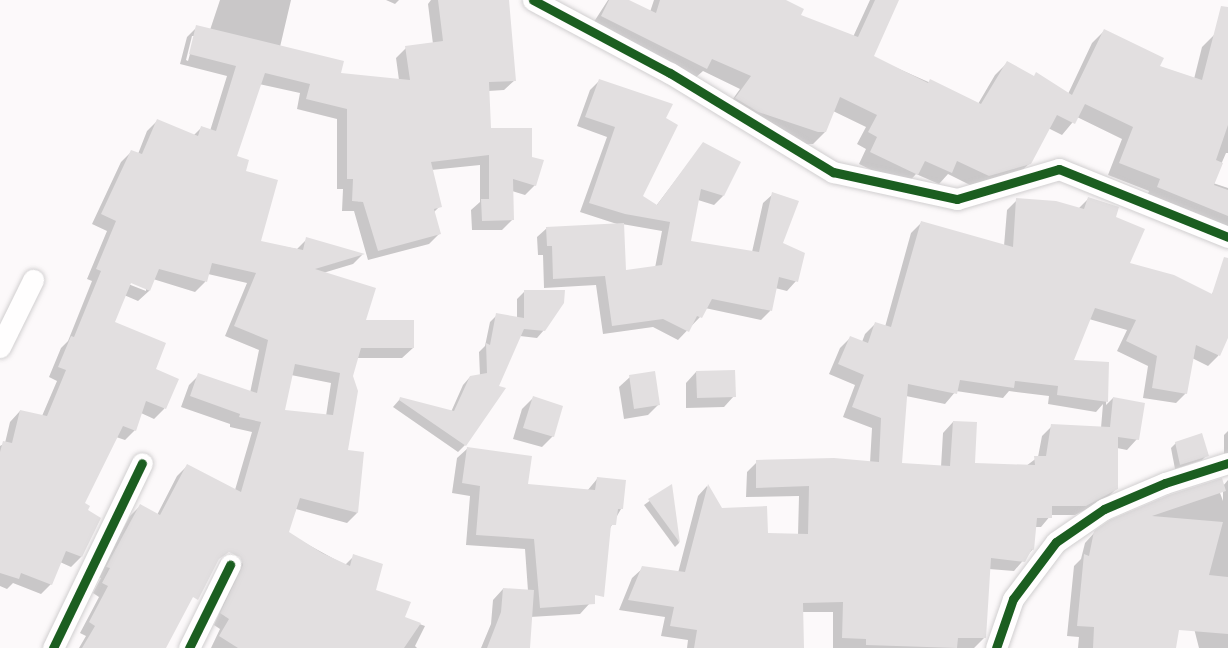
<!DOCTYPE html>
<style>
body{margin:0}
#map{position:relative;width:1228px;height:648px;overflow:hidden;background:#fcf9fa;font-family:"Roboto Serif",serif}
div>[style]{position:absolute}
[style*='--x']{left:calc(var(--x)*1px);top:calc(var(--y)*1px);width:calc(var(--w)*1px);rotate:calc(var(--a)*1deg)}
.shadow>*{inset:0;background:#0003}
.building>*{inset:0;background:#e2dfe0}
.roads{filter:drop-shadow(0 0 2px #d1cfd0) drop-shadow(0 0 2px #d1cfd0)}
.street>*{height:21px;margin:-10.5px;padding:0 10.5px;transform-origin:10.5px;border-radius:10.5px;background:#fffefe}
.cycleway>*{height:9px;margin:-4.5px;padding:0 4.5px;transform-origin:4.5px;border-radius:4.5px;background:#1b5e20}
span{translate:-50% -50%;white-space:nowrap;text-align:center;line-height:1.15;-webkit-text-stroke:4.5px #fff;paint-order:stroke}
</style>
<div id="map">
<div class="shadow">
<i style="clip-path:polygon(evenodd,220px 0,291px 0,280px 47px,339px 74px,399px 80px,396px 58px,406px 48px,433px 44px,428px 4px,431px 0,508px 0,515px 80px,504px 90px,488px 91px,490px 129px,530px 159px,535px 185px,525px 195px,512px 191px,513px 219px,502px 230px,472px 230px,471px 210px,480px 202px,480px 165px,431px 170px,440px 206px,433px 213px,439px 234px,429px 244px,368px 260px,354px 211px,342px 211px,343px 189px,337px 189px,337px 119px,297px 109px,300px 93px,259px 84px,235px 157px,244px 172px,259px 242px,297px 249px,307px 239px,362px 255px,353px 264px,323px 273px,364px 322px,413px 348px,402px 358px,357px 358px,351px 376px,347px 452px,357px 513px,347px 523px,296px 509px,287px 533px,345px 565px,354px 556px,374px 591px,403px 618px,425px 626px,415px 646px,417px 648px,211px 648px,220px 629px,214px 625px,248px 549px,225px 538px,164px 648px,79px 648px,86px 636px,80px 633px,99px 597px,93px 593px,101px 578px,97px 577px,130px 516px,140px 506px,157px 515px,177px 476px,187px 466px,235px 490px,252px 432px,230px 427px,230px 424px,181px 407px,189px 385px,199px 375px,250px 393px,259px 350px,225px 336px,247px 283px,208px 274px,205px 282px,195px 292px,153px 279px,149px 291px,138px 301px,124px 295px,113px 323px,154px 369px,177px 379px,164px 409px,154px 419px,141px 413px,135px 430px,125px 440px,116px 437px,83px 504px,81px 557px,71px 567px,60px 562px,51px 584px,41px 594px,13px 583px,7px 589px,0 586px,0 446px,5px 443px,10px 422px,20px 411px,42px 416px,57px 381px,49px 377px,61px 348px,68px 341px,92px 281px,87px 279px,107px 231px,92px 224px,121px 162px,131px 152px,138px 154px,147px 131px,157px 121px,193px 136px,201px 128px,210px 131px,227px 76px,180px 64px,187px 37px,197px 27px,210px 30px,220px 0,192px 36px,195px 36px,188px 61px,186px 60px,192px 36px,220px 0,124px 279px,146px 288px,146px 291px,123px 282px,124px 279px,220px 0,291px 375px,331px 383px,326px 416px,283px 412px,291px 375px)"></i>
<i style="clip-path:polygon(386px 0,399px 0,395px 4px)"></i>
<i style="clip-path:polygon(608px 0,626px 0,650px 12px,654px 0,783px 0,799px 16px,853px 37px,870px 0,897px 0,872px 57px,978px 104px,995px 75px,1007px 63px,1068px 94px,1092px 43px,1104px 31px,1158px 67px,1194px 79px,1202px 47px,1214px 35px,1228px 39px,1228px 153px,1226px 153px,1213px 183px,1228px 188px,1228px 238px,1146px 199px,1149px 191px,1108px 175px,1122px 139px,1077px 117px,1062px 135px,1048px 128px,1030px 163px,1017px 175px,976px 188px,948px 174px,939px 184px,916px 174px,905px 186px,859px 164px,866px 149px,857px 144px,866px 127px,833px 111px,825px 132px,813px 144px,805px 144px,725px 110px,740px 89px,703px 71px,694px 79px,590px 28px)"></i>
<i style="clip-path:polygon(evenodd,599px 81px,664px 119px,641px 197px,656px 206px,703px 144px,723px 196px,714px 205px,698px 200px,690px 242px,752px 252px,763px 203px,773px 194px,781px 244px,796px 281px,787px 291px,775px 288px,770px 311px,761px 320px,705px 308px,700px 317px,678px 340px,653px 327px,603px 334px,596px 285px,544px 288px,543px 255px,538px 255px,537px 237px,547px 228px,620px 225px,580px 212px,607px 137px,577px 126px,590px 90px,599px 81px,622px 224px,662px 231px,655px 268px,624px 272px,622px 224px)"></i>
<i style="clip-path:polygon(evenodd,1088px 199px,1115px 217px,1128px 264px,1211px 295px,1214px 291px,1228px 296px,1228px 335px,1218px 356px,1208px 366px,1192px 358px,1186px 393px,1176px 403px,1143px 398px,1148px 366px,1117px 351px,1127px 330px,1089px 319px,1072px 362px,1108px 364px,1106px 405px,1113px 398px,1137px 439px,1127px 450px,1117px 448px,1117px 488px,1106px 499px,1075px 515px,1051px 515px,1041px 527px,1035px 527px,1033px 549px,1014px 571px,989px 569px,985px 637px,974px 648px,833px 648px,833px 612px,801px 612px,802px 648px,687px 648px,688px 640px,661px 636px,665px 617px,619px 610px,632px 578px,643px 568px,678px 573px,698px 496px,707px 486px,721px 509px,766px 534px,798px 535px,799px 496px,746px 497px,747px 472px,757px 462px,870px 463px,872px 428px,843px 417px,855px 385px,829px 374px,840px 348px,850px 338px,862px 342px,865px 334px,875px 324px,885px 327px,911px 233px,921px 223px,1004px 246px,1007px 210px,1017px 200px,1078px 209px,1088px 199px,956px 391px,1003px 398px,1009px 391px,1049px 396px,1048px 404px,1096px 412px,1103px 404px,1101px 428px,1052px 426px,1042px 436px,1038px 457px,1026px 466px,973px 464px,953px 422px,943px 433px,941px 467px,901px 465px,906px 396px,945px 404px,956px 391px)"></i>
<i style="clip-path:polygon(524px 292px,544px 330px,537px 338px,520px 336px,497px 387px,465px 445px,458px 452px,393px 407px,400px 399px,451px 412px,463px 385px,470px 377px,480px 376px,479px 352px,485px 346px,490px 322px,497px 315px,517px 319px,517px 299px)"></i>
<i style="clip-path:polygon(696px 372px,734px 396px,724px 407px,686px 408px,686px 383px)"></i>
<i style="clip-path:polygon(630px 377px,658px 405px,648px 415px,624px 419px,619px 387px)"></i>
<i style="clip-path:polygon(533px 398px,553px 436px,542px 447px,513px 439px,522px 409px)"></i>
<i style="clip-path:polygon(1228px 431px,1228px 467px,1224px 462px,1224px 435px)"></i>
<i style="clip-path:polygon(1176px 443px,1207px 455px,1202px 460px,1175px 469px,1171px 448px)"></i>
<i style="clip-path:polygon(468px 448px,526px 486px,587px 491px,597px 479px,621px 509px,609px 530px,590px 603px,580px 614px,530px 617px,528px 648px,481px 648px,491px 624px,493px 600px,503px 589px,528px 591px,525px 549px,466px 545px,470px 496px,452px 493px,457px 458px)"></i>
<i style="clip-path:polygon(1228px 480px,1228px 648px,1199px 648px,1184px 589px,1175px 648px,1078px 648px,1079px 637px,1067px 636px,1074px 566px,1081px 559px,1085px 543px,1095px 532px,1216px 482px,1223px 501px,1223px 486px)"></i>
<i style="clip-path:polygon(670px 486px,679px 543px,675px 547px,644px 505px)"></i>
</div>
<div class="building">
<i style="clip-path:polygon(evenodd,438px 0,509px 0,516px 81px,489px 82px,491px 128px,532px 128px,532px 157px,544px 160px,536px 186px,513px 179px,514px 220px,482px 221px,481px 199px,489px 199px,489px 155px,431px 162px,442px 207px,434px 209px,441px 234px,378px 251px,363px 202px,352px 201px,353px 179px,347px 179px,347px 109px,306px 99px,310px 84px,265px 73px,237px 156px,249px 160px,246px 171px,278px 180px,261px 241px,303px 250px,306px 237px,365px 254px,315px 269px,376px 288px,366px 320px,414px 320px,414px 348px,361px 348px,353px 376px,358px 391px,348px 450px,364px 452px,358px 513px,300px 498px,289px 532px,322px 553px,350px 566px,353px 554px,383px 564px,376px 590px,411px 602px,405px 617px,421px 623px,404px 648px,238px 648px,219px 636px,229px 619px,220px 613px,243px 565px,240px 557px,229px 552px,219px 559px,198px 600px,193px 597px,166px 648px,82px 648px,95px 626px,89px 622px,108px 586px,102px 583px,110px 568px,106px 567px,140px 504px,160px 515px,187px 464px,241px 492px,261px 422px,239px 417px,240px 414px,190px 396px,198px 373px,257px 393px,268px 340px,234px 326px,256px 273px,212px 263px,207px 282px,159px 269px,150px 291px,131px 283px,115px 322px,166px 343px,156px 369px,179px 379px,166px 409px,146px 401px,136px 431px,123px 426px,85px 503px,90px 506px,88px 510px,101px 518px,82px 557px,66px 551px,52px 585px,21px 573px,19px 579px,0 573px,0 452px,3px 441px,12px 443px,20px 410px,47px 416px,66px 370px,58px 367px,71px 336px,74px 337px,101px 271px,96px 269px,116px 221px,101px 214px,131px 150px,142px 154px,157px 119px,198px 136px,201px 126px,216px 131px,236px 66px,189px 54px,196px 25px,344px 61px,341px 73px,410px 80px,405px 46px,443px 41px,438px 0,295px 364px,340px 373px,333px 415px,285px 410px,295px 364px)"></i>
<i style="clip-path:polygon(609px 0,629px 0,656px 13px,660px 0,786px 0,804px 9px,801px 15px,858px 37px,875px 0,899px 0,874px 56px,928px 83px,930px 79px,981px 104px,1007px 61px,1034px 76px,1036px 72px,1072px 95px,1104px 29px,1164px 58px,1160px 66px,1202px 80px,1221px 6px,1228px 7px,1228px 125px,1216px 160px,1223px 163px,1214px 185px,1228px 190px,1228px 216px,1157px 187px,1160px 179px,1119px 163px,1133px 127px,1085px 104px,1075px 124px,1057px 115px,1031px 164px,989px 176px,957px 161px,952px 173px,925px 161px,918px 175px,870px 152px,877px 137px,868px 132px,877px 115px,840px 97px,826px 132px,818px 132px,758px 112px,735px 98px,751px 76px,712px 59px,707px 69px,601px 16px)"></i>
<i style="clip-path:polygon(599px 79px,673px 104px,666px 118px,678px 125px,643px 196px,657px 205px,703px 142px,741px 162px,724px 196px,701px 189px,691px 241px,759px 252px,772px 192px,799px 201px,783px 243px,805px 253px,798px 282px,779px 277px,772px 311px,712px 299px,702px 318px,697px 316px,689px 332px,663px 319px,612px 326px,605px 276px,553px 279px,552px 246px,547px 246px,546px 227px,624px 223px,626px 270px,662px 265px,670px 222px,625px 214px,589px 203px,615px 127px,585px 117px)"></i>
<i style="clip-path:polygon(1088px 197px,1119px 207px,1116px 217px,1145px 229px,1130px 263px,1174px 275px,1212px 294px,1224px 257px,1228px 258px,1228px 338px,1220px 356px,1196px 345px,1187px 394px,1152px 388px,1157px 356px,1126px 341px,1136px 320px,1095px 308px,1074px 360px,1109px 362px,1108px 402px,1057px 395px,1058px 386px,1015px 381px,1014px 388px,960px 380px,957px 394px,908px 384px,902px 463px,950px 466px,953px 421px,977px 422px,975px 463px,1035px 465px,1034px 456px,1046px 456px,1051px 424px,1110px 427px,1113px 397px,1145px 403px,1139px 440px,1118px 437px,1118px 489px,1086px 506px,1052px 506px,1052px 518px,1037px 518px,1034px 550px,1032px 549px,1025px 562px,991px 558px,986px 638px,958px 638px,957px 648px,866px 645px,866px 639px,842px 638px,843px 602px,803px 603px,804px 648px,694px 648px,697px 630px,670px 626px,674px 607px,628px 600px,642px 566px,685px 572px,708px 484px,722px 508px,767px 506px,768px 533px,808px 534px,809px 486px,756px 488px,756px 460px,834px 458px,879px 462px,881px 418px,852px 407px,864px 375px,838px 364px,850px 336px,868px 343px,875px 322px,891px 327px,921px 221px,1013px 247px,1016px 198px,1056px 201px,1084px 209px)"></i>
<i style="clip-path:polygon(524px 290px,565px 290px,564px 303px,545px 331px,524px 329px,499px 386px,506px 388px,466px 446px,399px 400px,400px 397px,454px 411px,470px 376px,487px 373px,486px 343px,490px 345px,496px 313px,524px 318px)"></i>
<i style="clip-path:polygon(735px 370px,736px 397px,697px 398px,696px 371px)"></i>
<i style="clip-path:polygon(655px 371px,660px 405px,634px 409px,629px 375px)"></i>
<i style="clip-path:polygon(533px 396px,563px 406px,554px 437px,523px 428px)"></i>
<i style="clip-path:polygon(1202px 433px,1209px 456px,1180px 465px,1175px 442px)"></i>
<i style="clip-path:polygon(467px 447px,532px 456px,528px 484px,595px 490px,597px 477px,626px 480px,623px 509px,618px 509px,616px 525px,611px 525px,604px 597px,595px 595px,595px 604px,540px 608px,534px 539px,476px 535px,480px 486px,462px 483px)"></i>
<i style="clip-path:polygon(1222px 478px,1226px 491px,1152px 516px,1223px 522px,1209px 575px,1228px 577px,1228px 634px,1179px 630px,1176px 648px,1093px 648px,1094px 627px,1077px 626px,1084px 554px,1089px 556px,1094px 531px,1110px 520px,1169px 495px)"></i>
<i style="clip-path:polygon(672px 484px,680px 543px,648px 499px)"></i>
<i style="clip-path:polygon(503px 588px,534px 590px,530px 648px,487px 648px,501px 612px)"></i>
</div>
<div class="roads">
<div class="street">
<i style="--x:533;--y:0;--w:155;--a:28.1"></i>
<i style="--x:670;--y:73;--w:191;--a:31.3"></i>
<i style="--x:833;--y:172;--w:127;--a:12.3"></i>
<i style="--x:957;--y:199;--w:106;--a:-16.4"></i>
<i style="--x:1059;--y:169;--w:182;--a:21.9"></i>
<i style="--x:0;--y:347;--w:75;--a:-63.8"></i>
<i style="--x:53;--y:648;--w:205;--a:-64.3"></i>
<i style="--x:189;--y:648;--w:93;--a:-63.7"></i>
<i style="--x:996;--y:648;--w:52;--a:-70.9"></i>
<i style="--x:1013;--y:599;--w:71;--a:-53"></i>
<i style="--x:1056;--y:542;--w:58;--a:-34.5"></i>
<i style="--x:1104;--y:509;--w:66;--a:-23.1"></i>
<i style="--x:1165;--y:483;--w:66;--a:-17.6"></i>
</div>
</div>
<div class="cycleway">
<i style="--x:533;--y:0;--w:155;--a:28.1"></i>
<i style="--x:670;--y:73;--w:191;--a:31.3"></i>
<i style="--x:833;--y:172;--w:127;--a:12.3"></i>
<i style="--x:957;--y:199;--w:106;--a:-16.4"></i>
<i style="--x:1059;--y:169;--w:182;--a:21.9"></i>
<i style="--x:53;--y:648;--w:205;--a:-64.3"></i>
<i style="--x:189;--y:648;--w:93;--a:-63.7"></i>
<i style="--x:996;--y:648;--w:52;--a:-70.9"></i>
<i style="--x:1013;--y:599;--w:71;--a:-53"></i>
<i style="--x:1056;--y:542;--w:58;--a:-34.5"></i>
<i style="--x:1104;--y:509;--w:66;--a:-23.1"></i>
<i style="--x:1165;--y:483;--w:66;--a:-17.6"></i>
</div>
</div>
